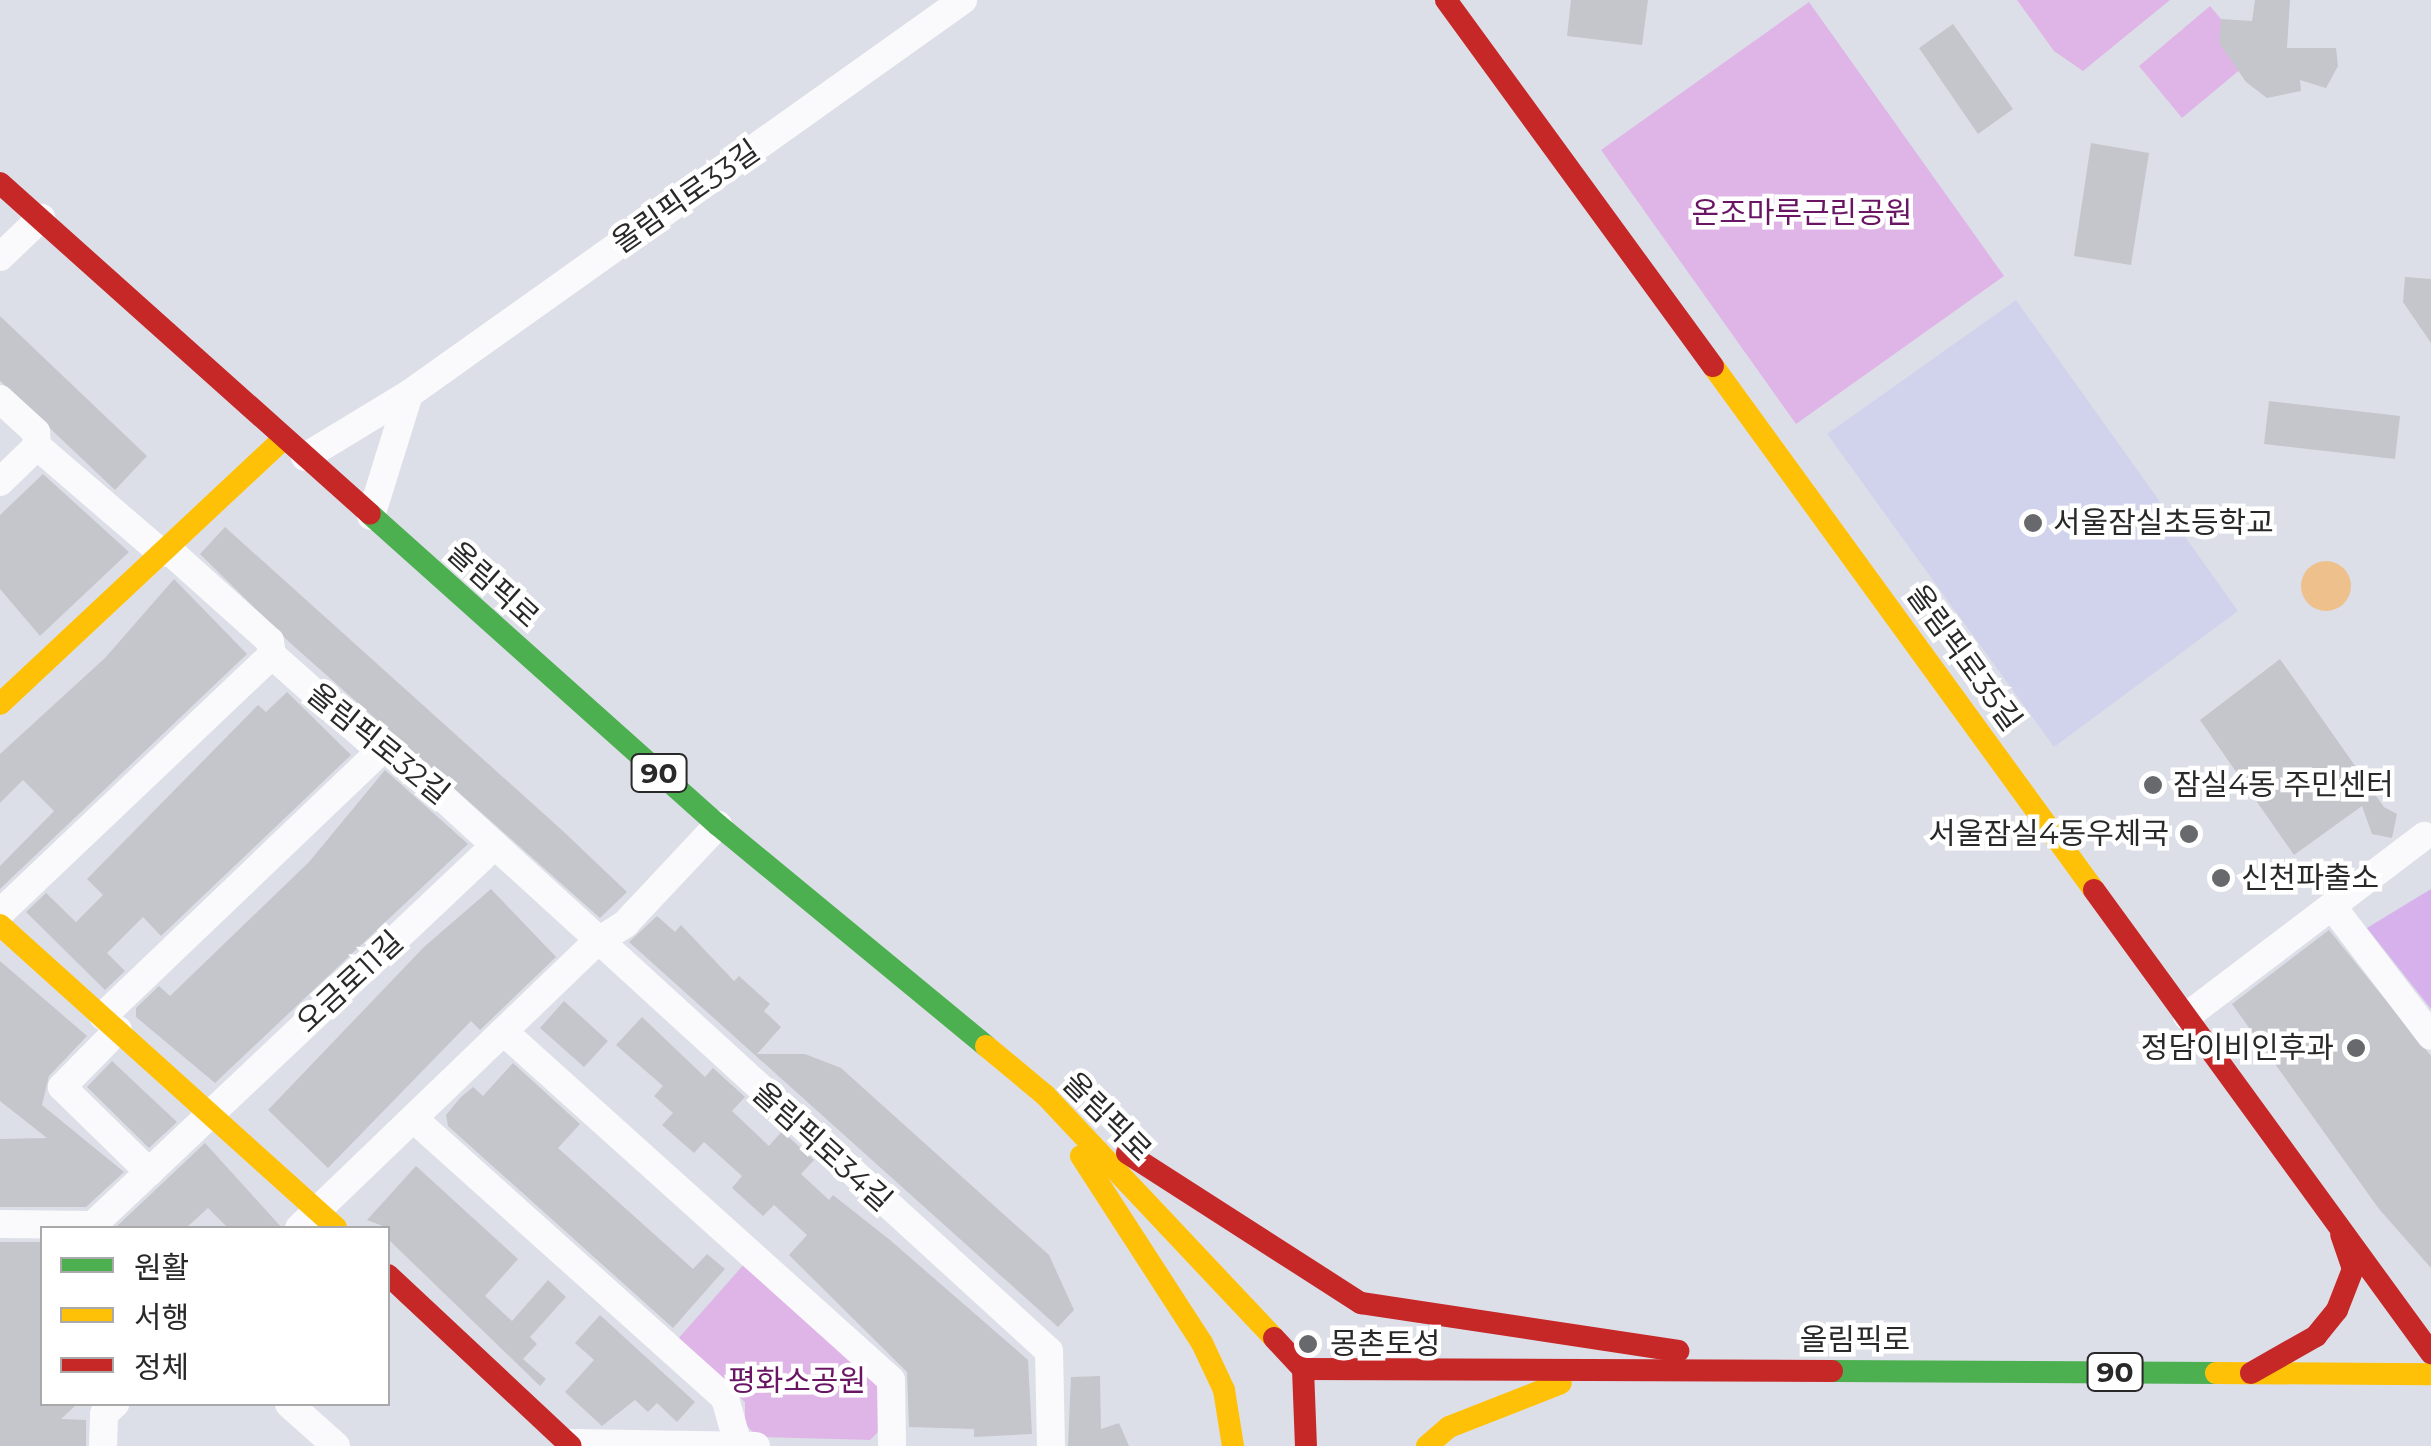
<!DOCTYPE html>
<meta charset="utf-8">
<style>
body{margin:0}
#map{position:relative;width:2431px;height:1446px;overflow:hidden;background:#dddfe8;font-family:Montserrat,"Noto Sans KR",sans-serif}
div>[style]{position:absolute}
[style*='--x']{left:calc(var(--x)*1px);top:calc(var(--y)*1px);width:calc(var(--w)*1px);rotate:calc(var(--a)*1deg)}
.education>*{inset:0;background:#d1d3ec}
.green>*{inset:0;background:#dfb5e7}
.pitch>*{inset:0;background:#d6b1ec}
.water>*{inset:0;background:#eec08c}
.round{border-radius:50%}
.building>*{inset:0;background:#c5c6cc}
.street>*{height:28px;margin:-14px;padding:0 14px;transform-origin:14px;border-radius:14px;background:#fafafc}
.fast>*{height:22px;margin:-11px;padding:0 11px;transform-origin:11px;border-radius:11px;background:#4caf50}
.slow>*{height:22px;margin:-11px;padding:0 11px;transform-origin:11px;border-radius:11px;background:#ffc107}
.jam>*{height:22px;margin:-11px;padding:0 11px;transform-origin:11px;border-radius:11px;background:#c62828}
.dots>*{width:28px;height:28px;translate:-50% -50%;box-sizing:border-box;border:5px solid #fff;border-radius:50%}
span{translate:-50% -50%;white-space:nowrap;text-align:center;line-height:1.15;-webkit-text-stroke:9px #fff;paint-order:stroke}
.shield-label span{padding:2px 8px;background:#fff;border:2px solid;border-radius:8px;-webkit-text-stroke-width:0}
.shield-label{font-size:28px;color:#292929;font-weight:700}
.street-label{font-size:30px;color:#292929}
.park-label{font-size:30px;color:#691564}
.poi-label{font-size:30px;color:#292929}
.left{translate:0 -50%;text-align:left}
.right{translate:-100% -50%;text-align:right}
.legend{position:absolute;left:40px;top:1226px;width:350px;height:180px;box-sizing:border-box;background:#fff;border:2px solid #a9a9a9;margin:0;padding:12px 18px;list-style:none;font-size:30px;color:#292929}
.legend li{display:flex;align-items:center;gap:20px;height:50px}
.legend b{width:50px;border:2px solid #a9a9a9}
</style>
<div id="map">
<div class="education">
<i style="clip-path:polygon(2016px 300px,2238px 611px,2054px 747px,1827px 434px)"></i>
</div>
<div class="green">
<i style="clip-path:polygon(2017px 0,2170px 0,2083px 71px,2054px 51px)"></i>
<i style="clip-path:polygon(1809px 2px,2004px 276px,1796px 424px,1601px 150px)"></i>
<i style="clip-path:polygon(2210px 6px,2254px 58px,2182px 118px,2139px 66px)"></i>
<i style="clip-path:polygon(746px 1262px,882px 1384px,883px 1427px,870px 1440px,758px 1437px,745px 1424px,745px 1402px,677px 1340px)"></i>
</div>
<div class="pitch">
<i style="clip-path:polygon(2431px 889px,2431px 1009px,2367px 928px)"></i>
</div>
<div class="water">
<i class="round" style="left:2301px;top:561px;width:50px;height:50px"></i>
</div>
<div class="building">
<i style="clip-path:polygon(1571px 0,1648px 0,1642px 45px,1567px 36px)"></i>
<i style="clip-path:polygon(2255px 0,2290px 0,2287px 48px,2336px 48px,2338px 66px,2326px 88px,2300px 80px,2301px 91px,2267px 98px,2246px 82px,2219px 43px,2221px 19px,2252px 21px)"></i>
<i style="clip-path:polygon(1953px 24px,2013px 109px,1978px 134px,1919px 48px)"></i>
<i style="clip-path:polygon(2091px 143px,2149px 153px,2131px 265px,2074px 256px)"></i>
<i style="clip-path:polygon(2405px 277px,2431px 279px,2431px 343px,2403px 302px)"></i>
<i style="clip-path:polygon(0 316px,147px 456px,115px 490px,0 381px)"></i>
<i style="clip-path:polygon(2269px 401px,2400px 416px,2395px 459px,2264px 444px)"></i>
<i style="clip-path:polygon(43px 474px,129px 552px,40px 636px,0 589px,0 515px)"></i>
<i style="clip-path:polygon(225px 527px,564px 832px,627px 892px,600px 918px,288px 641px,200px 554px)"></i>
<i style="clip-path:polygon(174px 579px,247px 654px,0 889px,0 866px,54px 811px,23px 780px,0 803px,0 754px,105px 658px)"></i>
<i style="clip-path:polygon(2280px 659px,2384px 807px,2397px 814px,2392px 838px,2372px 834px,2362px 806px,2294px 855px,2200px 720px)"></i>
<i style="clip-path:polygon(287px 692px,351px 755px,161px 936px,143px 917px,107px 953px,125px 971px,105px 990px,26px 912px,46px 893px,76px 922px,103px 895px,87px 879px,258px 705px,266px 712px)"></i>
<i style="clip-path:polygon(385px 770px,468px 844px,215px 1083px,136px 1017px,136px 1008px,159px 986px,170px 996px,309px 862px)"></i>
<i style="clip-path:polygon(491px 889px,556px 957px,480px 1030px,471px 1021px,328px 1168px,268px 1110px,424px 947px)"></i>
<i style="clip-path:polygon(657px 916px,675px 932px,681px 925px,734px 981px,739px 976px,770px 1004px,764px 1011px,781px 1027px,757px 1054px,805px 1054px,841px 1068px,1049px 1255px,1074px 1310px,1058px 1327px,629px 942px)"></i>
<i style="clip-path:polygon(2329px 930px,2431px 1056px,2431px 1268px,2379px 1209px,2232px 1004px)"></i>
<i style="clip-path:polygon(0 961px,87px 1036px,49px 1076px,42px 1105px,124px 1172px,86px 1207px,0 1207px,0 1139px,47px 1138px,0 1101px)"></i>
<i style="clip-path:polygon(564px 1001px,608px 1041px,584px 1067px,540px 1028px)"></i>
<i style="clip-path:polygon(642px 1017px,705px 1077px,713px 1068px,745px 1097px,732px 1111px,769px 1146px,782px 1131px,814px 1160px,801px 1174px,829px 1200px,833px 1195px,890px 1240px,1028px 1360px,1032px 1434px,974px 1437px,974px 1429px,909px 1427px,907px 1372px,789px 1255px,807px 1235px,774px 1205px,763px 1216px,732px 1188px,742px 1176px,704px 1142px,694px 1153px,662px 1125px,673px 1113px,654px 1096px,663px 1086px,616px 1045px)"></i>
<i style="clip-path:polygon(112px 1061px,177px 1122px,149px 1148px,87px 1087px)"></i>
<i style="clip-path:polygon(513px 1063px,580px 1124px,558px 1148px,693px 1269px,707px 1254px,725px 1269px,673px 1328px,448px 1126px,446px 1115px,461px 1097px,473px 1087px,483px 1096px)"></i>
<i style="clip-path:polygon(205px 1143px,282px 1228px,228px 1228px,208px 1208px,186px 1228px,115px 1228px)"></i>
<i style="clip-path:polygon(416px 1166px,518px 1259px,485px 1296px,512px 1321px,548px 1280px,566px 1297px,530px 1337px,537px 1344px,523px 1359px,546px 1379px,540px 1386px,388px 1239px,388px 1228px,367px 1220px)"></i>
<i style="clip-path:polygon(0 1242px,42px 1242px,42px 1404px,77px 1404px,61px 1419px,86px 1420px,86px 1446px,0 1446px)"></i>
<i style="clip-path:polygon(600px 1315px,695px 1402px,677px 1422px,657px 1403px,648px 1412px,635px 1400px,602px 1426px,565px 1392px,594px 1360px,575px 1343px)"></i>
<i style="clip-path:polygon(1100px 1376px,1101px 1429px,1119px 1423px,1129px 1446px,1068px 1446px,1071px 1377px)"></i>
</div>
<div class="street">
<i style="--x:0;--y:257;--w:57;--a:-43.6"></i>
<i style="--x:0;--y:399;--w:49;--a:42.5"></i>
<i style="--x:36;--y:432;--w:14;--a:86"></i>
<i style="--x:37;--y:446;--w:161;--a:40.7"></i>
<i style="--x:159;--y:551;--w:14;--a:12"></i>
<i style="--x:173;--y:554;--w:130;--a:41.9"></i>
<i style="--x:270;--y:641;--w:14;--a:82"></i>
<i style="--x:272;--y:655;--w:144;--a:41.6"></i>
<i style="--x:380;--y:751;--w:14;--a:8"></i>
<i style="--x:394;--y:753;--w:887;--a:42.4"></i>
<i style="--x:1049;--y:1351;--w:95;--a:88.8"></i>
<i style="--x:305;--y:457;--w:122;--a:-31.2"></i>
<i style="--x:409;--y:394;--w:680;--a:-35.42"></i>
<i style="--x:0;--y:482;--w:52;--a:-44.2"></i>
<i style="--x:371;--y:516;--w:128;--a:-72.7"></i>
<i style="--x:2332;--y:906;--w:163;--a:52.7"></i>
<i style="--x:0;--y:913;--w:375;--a:-43.5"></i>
<i style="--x:103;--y:1016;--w:383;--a:-43.7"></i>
<i style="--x:2187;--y:1016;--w:298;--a:-37.2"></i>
<i style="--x:118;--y:1030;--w:80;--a:134.5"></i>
<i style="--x:62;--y:1087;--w:122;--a:44.3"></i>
<i style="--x:504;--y:1032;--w:520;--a:41.96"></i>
<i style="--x:891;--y:1380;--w:66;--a:89.1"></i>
<i style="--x:414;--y:1119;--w:418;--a:41.9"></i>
<i style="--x:725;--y:1398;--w:49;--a:74.5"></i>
<i style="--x:0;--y:1224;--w:93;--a:0.6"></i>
<i style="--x:93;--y:1225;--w:548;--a:-43.37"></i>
<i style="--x:299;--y:1228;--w:411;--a:-43.9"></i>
<i style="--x:595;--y:943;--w:36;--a:-32"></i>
<i style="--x:625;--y:924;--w:136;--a:-46.8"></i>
<i style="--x:289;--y:1404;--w:63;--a:41.8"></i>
<i style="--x:571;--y:1443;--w:185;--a:0.9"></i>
<i style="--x:103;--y:1446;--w:32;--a:-88"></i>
<i style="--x:104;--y:1414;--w:15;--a:-42"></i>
</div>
<div class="fast">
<i style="--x:370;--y:514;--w:467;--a:41.8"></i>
<i style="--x:718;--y:825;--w:347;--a:39.5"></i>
<i style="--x:1832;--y:1371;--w:384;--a:0.3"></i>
</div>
<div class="slow">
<i style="--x:1713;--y:366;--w:648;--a:53.98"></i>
<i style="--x:0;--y:704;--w:388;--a:-43.1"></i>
<i style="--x:0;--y:925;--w:452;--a:42"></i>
<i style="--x:986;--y:1046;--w:77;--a:39.7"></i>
<i style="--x:1045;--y:1095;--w:334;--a:46.7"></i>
<i style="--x:1081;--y:1156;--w:223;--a:57.1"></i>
<i style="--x:1202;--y:1343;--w:52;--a:64.9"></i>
<i style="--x:1224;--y:1390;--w:57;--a:80.9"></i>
<i style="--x:2216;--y:1373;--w:215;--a:0.3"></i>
<i style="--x:1427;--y:1446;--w:29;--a:-41"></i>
<i style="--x:1449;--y:1427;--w:120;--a:-21.4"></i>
</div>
<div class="jam">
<i style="--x:1446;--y:0;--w:453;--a:53.9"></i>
<i style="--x:0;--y:183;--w:496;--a:41.8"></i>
<i style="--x:2094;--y:890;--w:573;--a:53.95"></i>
<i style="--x:1127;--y:1153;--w:278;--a:32.7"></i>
<i style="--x:1361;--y:1303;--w:321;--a:8.6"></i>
<i style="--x:388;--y:1275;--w:250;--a:43.1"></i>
<i style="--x:1274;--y:1338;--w:42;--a:46.9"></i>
<i style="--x:1303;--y:1369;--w:529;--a:0.22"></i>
<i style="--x:1303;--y:1369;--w:77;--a:87.8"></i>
<i style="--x:2251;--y:1373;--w:75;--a:-29.6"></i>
<i style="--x:2316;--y:1336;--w:33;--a:-51"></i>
<i style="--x:2337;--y:1310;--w:44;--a:-68.7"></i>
<i style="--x:2353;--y:1269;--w:36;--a:-109"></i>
</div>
<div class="dots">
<i style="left:2033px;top:523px;background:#68696c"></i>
<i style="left:2153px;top:785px;background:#68696c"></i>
<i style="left:2189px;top:834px;background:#68696c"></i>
<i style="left:2221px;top:878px;background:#68696c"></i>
<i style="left:2356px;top:1048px;background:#68696c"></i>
<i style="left:1308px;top:1344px;background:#68696c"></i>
</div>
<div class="shield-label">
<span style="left:659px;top:773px">90</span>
<span style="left:2115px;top:1372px">90</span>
</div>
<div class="street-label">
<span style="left:686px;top:197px;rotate:-35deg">올림픽로33길</span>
<span style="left:493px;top:585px;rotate:42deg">올림픽로</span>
<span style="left:1964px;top:658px;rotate:54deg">올림픽로35길</span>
<span style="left:378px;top:744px;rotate:39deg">올림픽로32길</span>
<span style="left:350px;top:982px;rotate:-43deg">오금로11길</span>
<span style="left:1107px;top:1117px;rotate:45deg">올림픽로</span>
<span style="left:822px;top:1147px;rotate:42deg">올림픽로34길</span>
<span style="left:1855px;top:1340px">올림픽로</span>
</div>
<div class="park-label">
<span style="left:1802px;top:213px">온조마루근린공원</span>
<span style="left:797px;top:1381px">평화소공원</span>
</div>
<div class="poi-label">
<span class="left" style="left:2053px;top:523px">서울잠실초등학교</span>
<span class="left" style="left:2173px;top:785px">잠실4동 주민센터</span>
<span class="right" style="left:2169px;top:834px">서울잠실4동우체국</span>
<span class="left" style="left:2241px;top:878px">신천파출소</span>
<span class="right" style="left:2334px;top:1048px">정담이비인후과</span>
<span class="left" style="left:1330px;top:1344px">몽촌토성</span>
</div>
<ul class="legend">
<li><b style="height:12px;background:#4caf50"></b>원활</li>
<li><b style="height:12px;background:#ffc107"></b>서행</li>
<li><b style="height:12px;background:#c62828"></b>정체</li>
</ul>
</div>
